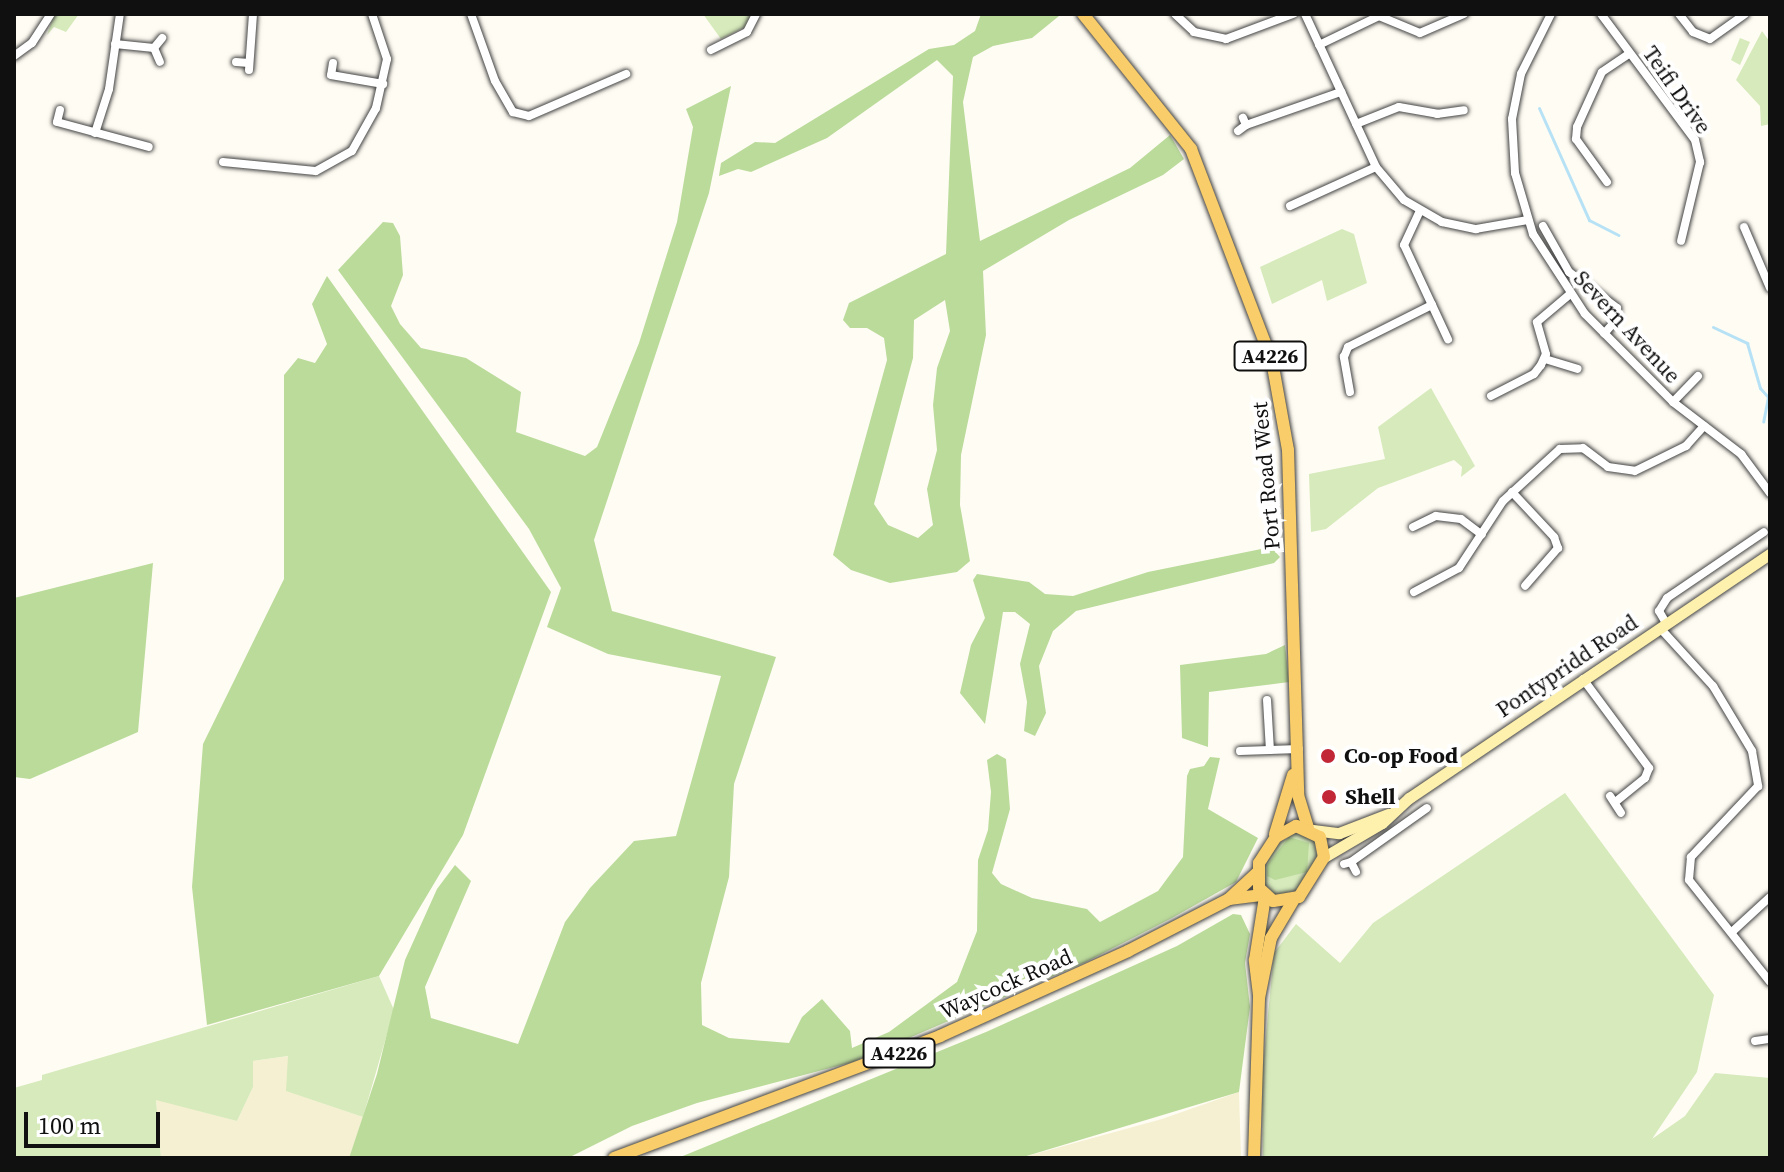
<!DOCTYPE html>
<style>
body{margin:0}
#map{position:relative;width:1784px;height:1172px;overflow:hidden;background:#fffcf3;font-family:"Source Serif 4",serif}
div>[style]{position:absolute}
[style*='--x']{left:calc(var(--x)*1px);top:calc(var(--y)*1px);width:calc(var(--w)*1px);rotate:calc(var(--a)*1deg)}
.farmland>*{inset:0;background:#f5f0d2}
.green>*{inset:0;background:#d6eabb}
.forest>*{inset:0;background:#bbdb9b}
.stream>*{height:3px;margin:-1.5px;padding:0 1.5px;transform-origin:1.5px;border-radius:1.5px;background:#b7e2f6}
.roads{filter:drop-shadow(0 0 2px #434343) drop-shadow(0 0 2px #434343)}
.street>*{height:8px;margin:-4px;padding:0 4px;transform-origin:4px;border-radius:4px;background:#fff}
.secondary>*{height:11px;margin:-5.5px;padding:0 5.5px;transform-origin:5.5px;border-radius:5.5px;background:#fef1ae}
.primary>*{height:12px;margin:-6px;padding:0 6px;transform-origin:6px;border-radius:6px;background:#f8cd6a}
.dots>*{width:22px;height:22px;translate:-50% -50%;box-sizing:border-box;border:4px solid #fff;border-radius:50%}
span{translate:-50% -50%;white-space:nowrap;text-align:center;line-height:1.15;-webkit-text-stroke:8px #fff;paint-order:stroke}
.shield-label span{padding:2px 6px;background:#fff;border:2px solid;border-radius:6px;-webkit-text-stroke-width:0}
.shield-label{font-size:20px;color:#101010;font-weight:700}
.street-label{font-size:22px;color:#101010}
.poi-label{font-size:22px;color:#101010;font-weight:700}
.left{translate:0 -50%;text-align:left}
.frame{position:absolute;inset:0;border:16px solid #101010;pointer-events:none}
.scale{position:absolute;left:24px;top:1112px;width:136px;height:36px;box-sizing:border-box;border:4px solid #101010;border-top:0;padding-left:10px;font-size:24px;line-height:28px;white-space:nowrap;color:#101010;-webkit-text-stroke:6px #fff;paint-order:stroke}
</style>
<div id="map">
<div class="farmland">
<i style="clip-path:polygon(289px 1056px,287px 1091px,363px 1117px,349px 1158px,161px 1158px,156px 1099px,237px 1121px,253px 1087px,253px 1061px)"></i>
<i style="clip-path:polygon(1239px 1092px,1241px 1158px,1020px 1158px,1162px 1119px)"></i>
</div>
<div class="green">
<i style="clip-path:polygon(54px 14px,79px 14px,66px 32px,54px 27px,47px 35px)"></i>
<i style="clip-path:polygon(703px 14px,750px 14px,750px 18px,747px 26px,721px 39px)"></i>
<i style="clip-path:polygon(1762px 31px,1770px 42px,1770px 124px,1761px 126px,1760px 106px,1736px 80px)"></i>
<i style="clip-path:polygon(1740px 38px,1750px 42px,1740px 65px,1731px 60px)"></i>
<i style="clip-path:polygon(1342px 229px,1354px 234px,1367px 283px,1327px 301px,1322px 280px,1272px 304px,1260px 267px)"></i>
<i style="clip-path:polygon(1431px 388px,1475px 466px,1461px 477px,1462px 467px,1454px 460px,1378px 488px,1326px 529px,1311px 532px,1309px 474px,1385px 459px,1378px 427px)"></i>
<i style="clip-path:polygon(1565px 793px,1714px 995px,1697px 1072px,1652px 1139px,1685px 1116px,1715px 1073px,1770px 1078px,1770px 1158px,1263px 1158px,1262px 1076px,1274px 953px,1296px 924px,1340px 963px,1373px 923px)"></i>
<i style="clip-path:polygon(1296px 832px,1314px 840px,1317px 856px,1297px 890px,1277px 896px,1263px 883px,1264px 866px,1276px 846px)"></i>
<i style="clip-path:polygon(379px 976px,394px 1010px,363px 1117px,286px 1091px,288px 1056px,253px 1061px,253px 1087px,237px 1121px,156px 1100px,161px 1158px,14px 1158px,14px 1088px,42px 1080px,42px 1075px)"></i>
</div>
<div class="forest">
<i style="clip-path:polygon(evenodd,981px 14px,1059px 16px,1032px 38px,993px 46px,973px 57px,963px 102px,980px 241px,1130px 168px,1170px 135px,1184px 159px,1163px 175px,1069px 220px,983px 271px,986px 335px,961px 455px,960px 505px,970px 561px,957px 572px,890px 583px,851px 570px,833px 555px,887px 360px,884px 338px,867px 328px,850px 328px,843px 320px,849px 303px,946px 254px,953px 76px,937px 60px,827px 138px,751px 172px,738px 169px,719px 176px,721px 163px,755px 142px,775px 143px,929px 49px,954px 45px,975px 31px,981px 14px,945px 300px,950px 331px,937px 368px,933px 405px,937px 450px,927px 489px,933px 525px,918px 538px,888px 525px,874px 504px,913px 358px,914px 320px,945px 300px)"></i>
<i style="clip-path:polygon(731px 86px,709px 193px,594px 540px,612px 611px,776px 657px,734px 784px,729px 877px,701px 983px,702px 1025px,729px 1038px,789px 1043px,802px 1017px,822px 999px,850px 1031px,852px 1048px,889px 1032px,957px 982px,977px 931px,978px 860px,988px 830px,991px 792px,987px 760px,997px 754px,1006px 759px,1010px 809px,992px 873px,1001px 884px,1032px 898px,1087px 909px,1100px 922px,1158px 891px,1183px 857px,1187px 776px,1190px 769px,1204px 766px,1210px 757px,1220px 758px,1208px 809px,1258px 838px,1236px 882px,1172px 918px,1086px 962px,853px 1062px,697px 1103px,632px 1126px,568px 1158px,349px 1158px,377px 1074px,405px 960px,437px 889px,455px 865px,471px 881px,425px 987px,431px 1018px,518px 1044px,565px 922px,590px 888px,634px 841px,676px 836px,721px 676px,608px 654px,547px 627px,561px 588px,529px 529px,338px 270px,383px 222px,393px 223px,400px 236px,403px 275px,391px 306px,400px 324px,421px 348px,466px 358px,521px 392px,516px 432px,585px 456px,597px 447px,639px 343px,677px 222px,693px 127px,686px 109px)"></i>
<i style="clip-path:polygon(327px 276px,551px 592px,463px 835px,379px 976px,207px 1025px,192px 887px,203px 744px,284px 579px,284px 375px,298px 358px,315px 363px,327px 344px,312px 304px)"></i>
<i style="clip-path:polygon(1271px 547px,1280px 557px,1274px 563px,1076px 611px,1053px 631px,1039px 666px,1046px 713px,1035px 736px,1024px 731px,1027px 702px,1020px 664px,1030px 624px,1015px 612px,1003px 612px,985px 724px,960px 693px,971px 645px,985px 618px,973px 580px,977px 574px,1029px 582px,1045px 594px,1073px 596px,1148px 572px)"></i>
<i style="clip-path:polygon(153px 563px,138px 732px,30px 779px,14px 777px,14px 598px)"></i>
<i style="clip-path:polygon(1285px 645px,1289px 682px,1209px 692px,1208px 747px,1182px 738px,1180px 665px,1266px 654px)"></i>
<i style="clip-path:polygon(1289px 837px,1309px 843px,1307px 872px,1275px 880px,1267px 876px,1267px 865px)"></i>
<i style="clip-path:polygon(1233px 914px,1241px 915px,1250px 934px,1245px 963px,1250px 1007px,1239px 1092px,1020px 1158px,678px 1158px,986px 1032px,1177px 946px)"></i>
</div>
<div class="stream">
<i style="--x:1539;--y:108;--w:123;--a:65.9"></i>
<i style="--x:1589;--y:220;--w:33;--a:27"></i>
<i style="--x:1713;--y:327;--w:38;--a:25"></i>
<i style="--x:1747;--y:343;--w:47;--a:73.9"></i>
<i style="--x:1760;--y:388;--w:12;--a:48"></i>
<i style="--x:1768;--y:397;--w:25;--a:101"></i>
</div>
<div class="roads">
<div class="street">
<i style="--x:471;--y:14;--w:71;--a:70.3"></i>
<i style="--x:495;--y:81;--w:36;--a:60"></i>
<i style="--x:513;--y:112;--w:16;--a:14"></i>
<i style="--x:529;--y:116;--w:106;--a:-23.4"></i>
<i style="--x:1175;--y:14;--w:26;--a:43"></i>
<i style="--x:1194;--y:32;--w:33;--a:12"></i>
<i style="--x:1226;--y:39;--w:72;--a:-20.5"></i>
<i style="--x:1305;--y:14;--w:169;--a:65.1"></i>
<i style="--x:1376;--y:167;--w:43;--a:49.7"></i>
<i style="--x:1404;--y:200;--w:44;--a:30.1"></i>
<i style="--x:1442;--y:222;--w:35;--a:12"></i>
<i style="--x:1476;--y:229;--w:53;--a:-9.8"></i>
<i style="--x:1551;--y:14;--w:67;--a:116.6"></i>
<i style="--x:1521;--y:74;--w:46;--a:101.3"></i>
<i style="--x:1512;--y:119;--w:54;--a:86.8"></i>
<i style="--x:1515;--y:173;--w:64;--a:73.6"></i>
<i style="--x:1533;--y:234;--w:95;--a:57"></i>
<i style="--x:1585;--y:314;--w:124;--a:45"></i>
<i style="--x:1673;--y:402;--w:86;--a:37.4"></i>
<i style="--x:1741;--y:454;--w:49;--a:53.4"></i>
<i style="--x:1601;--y:14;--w:157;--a:53.3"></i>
<i style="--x:1695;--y:140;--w:23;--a:77"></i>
<i style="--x:1700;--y:162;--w:81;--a:103.5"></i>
<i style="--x:1679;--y:14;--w:23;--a:52"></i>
<i style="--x:1693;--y:32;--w:18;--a:22"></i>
<i style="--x:1710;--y:39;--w:43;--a:-35.5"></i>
<i style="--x:115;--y:44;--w:39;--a:6"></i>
<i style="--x:154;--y:48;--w:15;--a:67"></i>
<i style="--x:1319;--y:45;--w:67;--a:-25.8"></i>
<i style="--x:1379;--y:16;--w:44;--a:22.5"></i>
<i style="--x:1420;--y:33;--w:48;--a:-23.4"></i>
<i style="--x:154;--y:48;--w:13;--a:-51"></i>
<i style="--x:711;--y:50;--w:40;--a:-26.6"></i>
<i style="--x:747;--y:32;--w:20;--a:-63"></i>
<i style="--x:14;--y:56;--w:22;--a:-36"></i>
<i style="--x:32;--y:43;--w:35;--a:-57"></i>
<i style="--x:236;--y:62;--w:13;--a:4"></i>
<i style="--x:333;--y:63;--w:12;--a:99"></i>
<i style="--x:331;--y:75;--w:53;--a:9.8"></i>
<i style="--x:249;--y:70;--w:56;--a:-85.9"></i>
<i style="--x:60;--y:110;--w:12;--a:104"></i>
<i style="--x:57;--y:122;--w:95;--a:15.2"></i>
<i style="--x:1356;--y:124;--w:46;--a:-21.6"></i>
<i style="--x:1399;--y:107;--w:39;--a:10"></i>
<i style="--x:1437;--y:114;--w:27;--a:-8"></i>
<i style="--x:1246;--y:125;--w:101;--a:-19.2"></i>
<i style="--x:1238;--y:131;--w:10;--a:-37"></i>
<i style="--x:1246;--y:125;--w:8;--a:-113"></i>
<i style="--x:95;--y:133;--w:46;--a:-72.3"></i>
<i style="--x:109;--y:89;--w:76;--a:-81.7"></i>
<i style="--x:223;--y:162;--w:93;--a:5.5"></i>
<i style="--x:316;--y:171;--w:41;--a:-29.1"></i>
<i style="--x:352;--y:151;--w:49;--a:-60.8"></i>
<i style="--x:376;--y:108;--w:50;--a:-77.3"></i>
<i style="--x:387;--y:59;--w:47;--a:-108.4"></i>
<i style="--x:1607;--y:182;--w:53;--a:-125.8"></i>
<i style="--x:1576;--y:139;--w:12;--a:-85"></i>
<i style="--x:1577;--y:127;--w:60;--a:-65.6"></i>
<i style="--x:1602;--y:72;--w:32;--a:-34"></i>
<i style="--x:1290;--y:206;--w:94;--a:-24.4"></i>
<i style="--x:1543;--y:226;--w:53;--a:60.5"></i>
<i style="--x:1569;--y:272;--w:60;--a:36.9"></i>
<i style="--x:1617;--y:308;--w:12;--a:95"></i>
<i style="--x:1616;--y:320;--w:18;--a:131"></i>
<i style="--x:1744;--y:227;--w:66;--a:66.9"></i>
<i style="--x:1432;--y:305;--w:38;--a:65"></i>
<i style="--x:1545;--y:359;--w:34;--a:17"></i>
<i style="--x:1350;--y:392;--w:36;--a:-100"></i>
<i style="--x:1344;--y:357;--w:11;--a:-68"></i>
<i style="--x:1348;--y:347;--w:94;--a:-26.6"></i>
<i style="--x:1432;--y:305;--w:66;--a:-115"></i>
<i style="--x:1404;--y:245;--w:38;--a:-65"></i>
<i style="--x:1491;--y:396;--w:48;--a:-27.1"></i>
<i style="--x:1534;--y:374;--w:11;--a:-52"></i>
<i style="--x:1541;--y:365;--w:12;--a:-66"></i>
<i style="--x:1546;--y:354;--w:33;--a:-106"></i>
<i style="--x:1537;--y:322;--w:42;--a:-40.2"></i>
<i style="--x:1673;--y:402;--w:36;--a:-46"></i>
<i style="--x:1512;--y:492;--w:62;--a:47"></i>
<i style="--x:1554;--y:537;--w:12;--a:70"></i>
<i style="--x:1558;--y:548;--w:50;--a:131"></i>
<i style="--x:1413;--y:527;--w:25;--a:-26"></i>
<i style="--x:1436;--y:516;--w:25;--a:7"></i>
<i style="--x:1461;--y:519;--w:26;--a:37"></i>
<i style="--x:1414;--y:592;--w:51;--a:-28.1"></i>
<i style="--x:1459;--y:568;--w:80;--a:-56.7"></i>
<i style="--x:1503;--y:501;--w:77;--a:-42.4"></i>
<i style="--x:1560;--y:449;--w:23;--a:-2"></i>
<i style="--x:1583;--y:448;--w:31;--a:37"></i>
<i style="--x:1608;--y:467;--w:27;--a:8"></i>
<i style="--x:1635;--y:471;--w:57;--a:-26.1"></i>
<i style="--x:1686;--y:446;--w:27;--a:-48"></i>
<i style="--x:1666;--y:623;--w:14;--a:-120"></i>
<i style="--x:1659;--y:611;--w:15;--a:-58"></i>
<i style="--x:1667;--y:598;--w:117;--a:-34.2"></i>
<i style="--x:1660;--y:628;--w:79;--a:47.6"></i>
<i style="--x:1713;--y:686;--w:76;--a:59"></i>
<i style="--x:1752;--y:751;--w:36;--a:80"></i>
<i style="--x:1758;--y:786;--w:98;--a:133.3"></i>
<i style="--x:1691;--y:857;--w:23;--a:95"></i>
<i style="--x:1689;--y:880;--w:130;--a:51.5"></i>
<i style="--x:1583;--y:679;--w:111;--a:53.4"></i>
<i style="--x:1649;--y:768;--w:11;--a:112"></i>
<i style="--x:1645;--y:778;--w:38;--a:141"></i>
<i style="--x:1267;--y:700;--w:50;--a:86.6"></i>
<i style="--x:1240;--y:751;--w:59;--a:-1.9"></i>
<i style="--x:1610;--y:796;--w:20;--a:57"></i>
<i style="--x:1351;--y:862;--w:93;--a:-35.4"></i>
<i style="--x:1344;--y:864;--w:7;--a:-16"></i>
<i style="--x:1351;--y:862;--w:11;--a:63"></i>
<i style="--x:1733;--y:931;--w:50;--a:-42.6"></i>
<i style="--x:1755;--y:1041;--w:15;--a:-8"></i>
</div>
<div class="secondary">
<i style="--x:1313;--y:830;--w:26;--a:7"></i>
<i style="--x:1339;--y:833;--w:53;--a:-21.2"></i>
<i style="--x:1324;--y:857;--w:67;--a:-30.4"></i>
<i style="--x:1382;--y:823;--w:37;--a:-43"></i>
<i style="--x:1409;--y:798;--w:436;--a:-34.1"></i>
</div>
<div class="primary">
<i style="--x:1083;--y:14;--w:173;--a:51.3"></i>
<i style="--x:1191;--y:149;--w:227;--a:69.1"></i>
<i style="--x:1272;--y:361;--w:90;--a:79.8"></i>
<i style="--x:1288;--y:450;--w:345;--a:88.3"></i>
<i style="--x:1298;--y:795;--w:34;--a:73"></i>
<i style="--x:1296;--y:826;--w:26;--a:25"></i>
<i style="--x:1320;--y:837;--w:20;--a:79"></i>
<i style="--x:1324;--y:857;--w:47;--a:122"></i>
<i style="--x:1299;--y:897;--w:26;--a:171"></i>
<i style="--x:1273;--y:901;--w:19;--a:-137"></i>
<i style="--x:1259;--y:888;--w:25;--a:-90"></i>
<i style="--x:1259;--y:863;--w:31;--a:-57"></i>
<i style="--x:1276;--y:837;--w:23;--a:-29"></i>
<i style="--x:1275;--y:834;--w:62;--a:-73"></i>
<i style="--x:1229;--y:899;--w:34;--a:-7"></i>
<i style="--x:1259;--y:995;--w:35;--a:-97"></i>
<i style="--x:1255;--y:960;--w:64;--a:-81"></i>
<i style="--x:614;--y:1158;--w:348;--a:-20.5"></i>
<i style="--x:940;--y:1036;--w:206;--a:-24.3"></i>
<i style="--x:1128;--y:951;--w:114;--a:-27.2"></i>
<i style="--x:1229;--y:899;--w:38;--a:-43"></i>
<i style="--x:1254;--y:1158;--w:160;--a:-88.2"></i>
<i style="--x:1259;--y:998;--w:61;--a:-78.7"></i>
<i style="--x:1271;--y:938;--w:43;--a:-59.3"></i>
</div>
</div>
<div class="dots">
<i style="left:1328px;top:756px;background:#c12737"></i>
<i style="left:1329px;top:797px;background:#c12737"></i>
</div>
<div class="shield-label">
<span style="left:1270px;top:356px">A4226</span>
<span style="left:899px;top:1053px">A4226</span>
</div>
<div class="street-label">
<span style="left:1677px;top:90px;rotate:55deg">Teifi Drive</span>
<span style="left:1627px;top:327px;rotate:47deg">Severn Avenue</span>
<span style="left:1266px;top:476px;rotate:-95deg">Port Road West</span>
<span style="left:1567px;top:666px;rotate:-34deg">Pontypridd Road</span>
<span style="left:1006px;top:984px;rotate:-24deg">Waycock Road</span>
</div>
<div class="poi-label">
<span class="left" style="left:1344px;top:756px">Co-op Food</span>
<span class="left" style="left:1345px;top:797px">Shell</span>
</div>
<div class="frame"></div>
<div class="scale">100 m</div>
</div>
